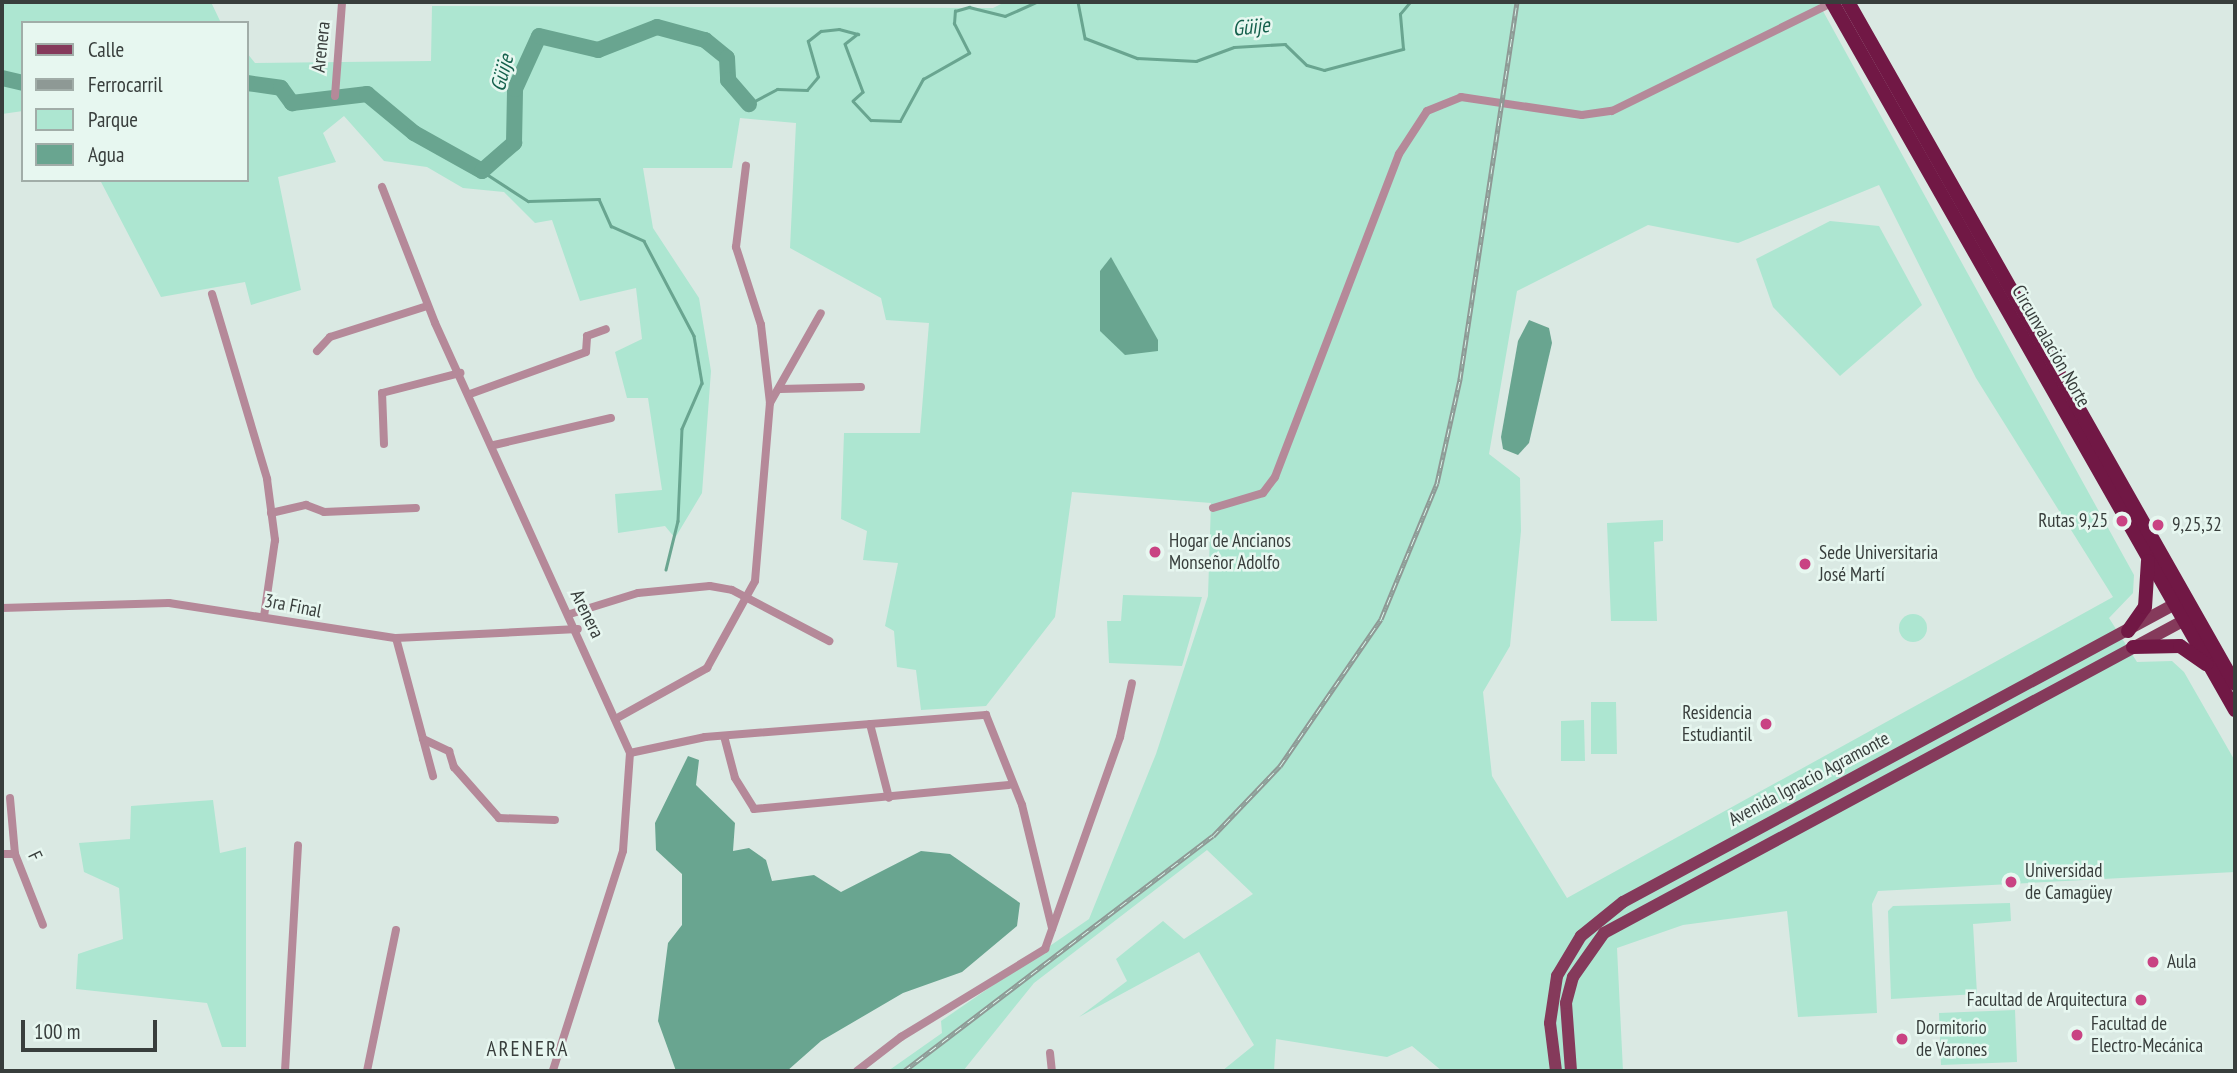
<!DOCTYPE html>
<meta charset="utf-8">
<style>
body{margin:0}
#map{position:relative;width:2237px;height:1073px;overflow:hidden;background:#dae9e3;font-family:"PT Sans Narrow",sans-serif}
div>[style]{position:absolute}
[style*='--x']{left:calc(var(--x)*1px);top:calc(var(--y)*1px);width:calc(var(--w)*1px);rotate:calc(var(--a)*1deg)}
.green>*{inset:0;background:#ade6d1}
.round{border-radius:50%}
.water>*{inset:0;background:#69a590}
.stream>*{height:2.5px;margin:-1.25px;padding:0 1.25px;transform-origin:1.25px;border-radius:1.25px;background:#69a590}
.river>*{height:16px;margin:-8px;padding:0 8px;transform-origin:8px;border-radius:8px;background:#69a590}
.street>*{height:8px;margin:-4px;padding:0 4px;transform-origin:4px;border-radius:4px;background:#b58999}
.primary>*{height:12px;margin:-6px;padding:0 6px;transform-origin:6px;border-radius:6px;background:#853a5b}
.highway>*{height:14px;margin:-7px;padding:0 7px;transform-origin:7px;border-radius:7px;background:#711845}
.rail>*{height:5px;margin-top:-2.5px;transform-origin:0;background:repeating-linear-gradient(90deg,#e7f7f0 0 8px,#8e9995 0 16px);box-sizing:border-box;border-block:2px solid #8e9995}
.dots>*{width:19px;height:19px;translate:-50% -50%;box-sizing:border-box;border:4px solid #e7f7f0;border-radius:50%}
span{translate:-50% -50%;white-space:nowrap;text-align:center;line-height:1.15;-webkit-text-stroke:5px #e7f7f0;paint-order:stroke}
.street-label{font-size:19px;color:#383e3c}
.poi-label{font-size:19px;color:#383e3c}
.right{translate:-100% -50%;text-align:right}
.left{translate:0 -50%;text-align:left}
.water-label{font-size:21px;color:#14604c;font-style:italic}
.neighbourhood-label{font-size:21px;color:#383e3c;letter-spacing:2px}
.frame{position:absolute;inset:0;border:4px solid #383e3c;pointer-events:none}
.legend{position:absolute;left:21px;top:21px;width:228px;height:161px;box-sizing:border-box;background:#e7f7f0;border:2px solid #a1ada8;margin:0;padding:9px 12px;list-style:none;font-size:21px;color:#383e3c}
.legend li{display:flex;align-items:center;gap:14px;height:35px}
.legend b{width:35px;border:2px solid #a1ada8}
.scale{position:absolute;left:21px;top:1020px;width:136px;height:32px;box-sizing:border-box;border:4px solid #383e3c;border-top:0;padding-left:9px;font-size:21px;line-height:24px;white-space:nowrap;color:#383e3c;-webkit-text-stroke:5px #e7f7f0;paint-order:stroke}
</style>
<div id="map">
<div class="green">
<i style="clip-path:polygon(2px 2px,211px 2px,221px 23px,23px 23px,23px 111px,2px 114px)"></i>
<i style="clip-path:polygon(evenodd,1005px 2px,1818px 2px,2134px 575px,2133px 593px,2109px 618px,2137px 662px,2172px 661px,2184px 672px,2235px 761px,2235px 872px,1878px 891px,1872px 904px,1877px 1013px,1798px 1017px,1787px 911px,1683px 925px,1617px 948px,1623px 1071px,1442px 1071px,1412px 1046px,1387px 1057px,1276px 1039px,1274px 1071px,1222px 1071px,1254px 1045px,1199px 952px,1079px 1017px,1127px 981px,1116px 959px,1163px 921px,1184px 939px,1253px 894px,1207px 850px,1034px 983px,963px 1071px,888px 1071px,942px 1033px,941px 1021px,1089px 919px,1156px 754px,1208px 596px,1211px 503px,1072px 492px,1055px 617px,986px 706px,921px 710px,916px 670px,897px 667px,894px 631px,885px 626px,898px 563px,863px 560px,867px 531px,841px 519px,844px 433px,920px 433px,929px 323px,886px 320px,881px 298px,790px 248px,796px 123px,740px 118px,732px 168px,643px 168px,653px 228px,699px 298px,711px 371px,702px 493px,675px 538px,665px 526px,618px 533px,615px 494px,662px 490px,648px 398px,627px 398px,615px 352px,642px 339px,636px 288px,580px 301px,552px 220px,535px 223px,504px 192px,463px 188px,427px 167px,384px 161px,344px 116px,323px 133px,336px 162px,278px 177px,301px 290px,251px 305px,245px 282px,161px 297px,100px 180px,247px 180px,247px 53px,255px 63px,431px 61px,432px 6px,993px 8px,1005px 2px,1879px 185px,1976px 378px,2113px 597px,1567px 898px,1492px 776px,1483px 692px,1510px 646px,1521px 531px,1520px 478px,1489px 454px,1517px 291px,1648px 225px,1738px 243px,1879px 185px)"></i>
<i style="clip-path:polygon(1830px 221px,1879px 226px,1922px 305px,1840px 376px,1773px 307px,1756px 259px)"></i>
<i style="clip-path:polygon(1663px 520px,1663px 541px,1654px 542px,1657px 621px,1611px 621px,1607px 523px)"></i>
<i style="clip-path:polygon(1123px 595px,1202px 597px,1182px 666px,1109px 663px,1107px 621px,1121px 621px)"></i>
<i class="round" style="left:1899px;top:614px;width:28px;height:28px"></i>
<i style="clip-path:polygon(1591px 702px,1616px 702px,1617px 754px,1591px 754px)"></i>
<i style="clip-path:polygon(1584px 720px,1585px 761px,1561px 761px,1561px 721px)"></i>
<i style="clip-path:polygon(213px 800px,220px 853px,246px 847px,246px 1047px,222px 1047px,207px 1003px,76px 989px,78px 954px,123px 939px,119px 888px,84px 872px,79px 843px,130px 839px,131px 806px)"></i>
<i style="clip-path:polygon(2010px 903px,2011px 921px,1973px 924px,1977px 994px,1891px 999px,1888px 911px,1893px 906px)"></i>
<i style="clip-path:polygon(2015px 1010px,2017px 1062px,1941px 1065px,1939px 1013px)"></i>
</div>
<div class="water">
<i style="clip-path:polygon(1111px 257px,1158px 340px,1158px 351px,1125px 355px,1100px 331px,1100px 271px)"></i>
<i style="clip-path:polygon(1529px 320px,1549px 328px,1552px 343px,1529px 443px,1518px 455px,1503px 449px,1501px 437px,1518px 341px)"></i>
<i style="clip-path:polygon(688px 756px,699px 760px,696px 785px,735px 823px,733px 851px,749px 848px,766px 860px,772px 881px,814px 875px,841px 892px,921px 851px,950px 854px,1020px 903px,1017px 926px,962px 972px,903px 993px,821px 1041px,787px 1071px,676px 1071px,658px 1021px,668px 943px,682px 925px,682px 874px,656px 850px,655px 823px)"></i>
</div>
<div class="stream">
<i style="--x:1078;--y:2;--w:37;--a:79"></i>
<i style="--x:1085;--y:38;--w:56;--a:21"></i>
<i style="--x:1137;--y:58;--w:59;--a:2.9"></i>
<i style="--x:1196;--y:61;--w:40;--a:-20.2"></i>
<i style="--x:1234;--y:47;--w:51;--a:-3.4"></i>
<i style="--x:1285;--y:44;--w:30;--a:44"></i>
<i style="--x:1307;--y:65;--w:18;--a:16"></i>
<i style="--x:1324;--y:70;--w:82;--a:-14.9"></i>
<i style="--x:1403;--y:49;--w:35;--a:-95"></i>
<i style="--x:1400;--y:14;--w:16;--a:-50"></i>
<i style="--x:749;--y:104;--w:32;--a:-28"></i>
<i style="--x:777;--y:89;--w:30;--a:2"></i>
<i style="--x:807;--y:90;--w:17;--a:-50"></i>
<i style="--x:818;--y:77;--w:37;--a:-106"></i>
<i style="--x:808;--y:41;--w:16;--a:-38"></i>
<i style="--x:821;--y:31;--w:18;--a:-6"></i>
<i style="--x:839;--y:29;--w:20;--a:15"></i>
<i style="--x:858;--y:34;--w:16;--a:142"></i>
<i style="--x:845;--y:44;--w:51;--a:69.4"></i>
<i style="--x:863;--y:92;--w:13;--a:138"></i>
<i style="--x:853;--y:101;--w:26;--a:47"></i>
<i style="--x:871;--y:120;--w:29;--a:2"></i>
<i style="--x:900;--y:121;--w:48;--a:-61.3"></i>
<i style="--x:923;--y:79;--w:53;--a:-29.5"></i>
<i style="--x:969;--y:53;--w:33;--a:-117"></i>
<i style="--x:954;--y:24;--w:13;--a:-86"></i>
<i style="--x:955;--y:11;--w:15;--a:-16"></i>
<i style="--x:969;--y:7;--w:37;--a:14"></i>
<i style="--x:1005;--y:16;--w:34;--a:-24"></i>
<i style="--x:482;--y:171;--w:55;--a:33.1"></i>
<i style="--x:528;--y:201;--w:71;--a:-1.6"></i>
<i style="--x:599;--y:199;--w:30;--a:66"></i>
<i style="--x:611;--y:226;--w:36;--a:24"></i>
<i style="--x:644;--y:241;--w:107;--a:62.2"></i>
<i style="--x:694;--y:336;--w:48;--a:80.3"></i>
<i style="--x:702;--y:383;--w:50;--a:113.5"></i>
<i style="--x:682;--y:429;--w:92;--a:92.5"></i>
<i style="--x:678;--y:521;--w:50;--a:103.8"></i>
</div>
<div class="river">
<i style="--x:2;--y:78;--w:22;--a:13"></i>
<i style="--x:247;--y:83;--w:34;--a:8"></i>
<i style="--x:281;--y:88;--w:19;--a:54"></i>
<i style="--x:292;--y:103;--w:76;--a:-6.8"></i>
<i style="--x:367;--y:94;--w:61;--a:39.7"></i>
<i style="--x:414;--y:133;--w:78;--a:29.2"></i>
<i style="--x:482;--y:171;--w:43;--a:-41.2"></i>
<i style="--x:514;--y:143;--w:54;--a:-88.9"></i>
<i style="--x:515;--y:89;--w:58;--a:-65.6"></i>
<i style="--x:539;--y:36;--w:61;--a:13.3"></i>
<i style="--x:598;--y:50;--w:63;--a:-21.3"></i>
<i style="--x:657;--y:27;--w:50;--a:15.2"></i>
<i style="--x:705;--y:40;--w:28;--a:39"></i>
<i style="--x:727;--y:58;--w:22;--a:87"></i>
<i style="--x:728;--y:80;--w:32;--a:49"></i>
</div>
<div class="street">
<i style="--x:335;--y:96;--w:94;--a:-85.7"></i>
<i style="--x:382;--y:187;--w:146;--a:68.7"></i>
<i style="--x:435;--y:323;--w:472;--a:65.6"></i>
<i style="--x:630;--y:753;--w:98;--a:94.1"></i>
<i style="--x:623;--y:851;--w:231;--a:107.7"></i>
<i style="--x:212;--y:294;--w:193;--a:73.4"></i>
<i style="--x:267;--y:479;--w:62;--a:82.5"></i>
<i style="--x:275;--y:540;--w:77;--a:98.2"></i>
<i style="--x:317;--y:351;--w:19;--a:-47"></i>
<i style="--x:330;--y:337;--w:102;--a:-17.7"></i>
<i style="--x:780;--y:389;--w:81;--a:-1.4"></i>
<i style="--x:470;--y:394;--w:123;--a:-19.9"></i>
<i style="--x:586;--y:352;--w:16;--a:-86"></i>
<i style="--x:587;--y:336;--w:20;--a:-20"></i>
<i style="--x:770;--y:403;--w:103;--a:-60.5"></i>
<i style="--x:384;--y:444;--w:51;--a:-92.2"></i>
<i style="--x:382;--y:393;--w:81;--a:-14.4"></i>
<i style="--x:494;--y:445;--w:120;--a:-13"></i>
<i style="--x:1213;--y:508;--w:52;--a:-16.7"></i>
<i style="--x:1263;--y:493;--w:20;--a:-53"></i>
<i style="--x:1275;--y:477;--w:346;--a:-69"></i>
<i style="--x:1399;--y:154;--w:51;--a:-56.9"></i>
<i style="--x:1427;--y:111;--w:37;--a:-22"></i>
<i style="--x:1461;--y:97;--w:122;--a:8.5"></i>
<i style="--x:1582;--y:115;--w:30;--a:-8"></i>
<i style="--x:1612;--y:111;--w:247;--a:-26.2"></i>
<i style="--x:271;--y:513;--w:36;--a:-13"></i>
<i style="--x:306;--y:505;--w:19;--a:21"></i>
<i style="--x:324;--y:512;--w:92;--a:-2.5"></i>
<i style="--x:2;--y:608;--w:167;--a:-1.7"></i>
<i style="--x:169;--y:603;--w:230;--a:8.8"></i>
<i style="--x:396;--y:638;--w:182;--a:-2.8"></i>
<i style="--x:570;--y:614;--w:71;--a:-17.2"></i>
<i style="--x:638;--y:593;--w:72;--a:-5.6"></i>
<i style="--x:710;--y:586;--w:22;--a:10"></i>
<i style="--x:732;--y:590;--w:110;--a:27.7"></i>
<i style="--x:396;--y:638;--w:143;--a:75"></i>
<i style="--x:619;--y:717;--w:101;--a:-29.1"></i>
<i style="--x:707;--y:668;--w:99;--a:-61.1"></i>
<i style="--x:755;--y:581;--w:179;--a:-85.2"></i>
<i style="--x:770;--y:403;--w:79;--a:-96.6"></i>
<i style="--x:761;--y:325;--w:82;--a:-107.8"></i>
<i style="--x:736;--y:247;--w:82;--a:-83"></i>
<i style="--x:870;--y:724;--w:76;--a:75.6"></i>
<i style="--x:724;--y:736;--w:43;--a:75.3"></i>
<i style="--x:735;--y:778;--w:36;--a:58"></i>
<i style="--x:754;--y:809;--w:256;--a:-5.4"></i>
<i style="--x:423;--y:739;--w:29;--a:25"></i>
<i style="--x:449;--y:751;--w:17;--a:73"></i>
<i style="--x:454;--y:767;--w:68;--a:48.6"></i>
<i style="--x:499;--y:818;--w:56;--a:2"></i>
<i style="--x:630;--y:753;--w:77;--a:-12"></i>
<i style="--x:705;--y:737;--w:282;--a:-4.5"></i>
<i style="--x:986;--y:715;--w:97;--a:68.2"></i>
<i style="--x:1022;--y:805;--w:127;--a:76.3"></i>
<i style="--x:10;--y:798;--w:56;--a:84.9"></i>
<i style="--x:15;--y:854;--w:76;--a:68.5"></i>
<i style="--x:2;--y:854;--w:13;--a:0"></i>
<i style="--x:1050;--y:1053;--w:18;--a:84"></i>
<i style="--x:285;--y:1071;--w:226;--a:-86.7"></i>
<i style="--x:367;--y:1071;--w:144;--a:-78.4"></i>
<i style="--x:857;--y:1071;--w:56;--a:-37.7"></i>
<i style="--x:901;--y:1037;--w:169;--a:-31.4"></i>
<i style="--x:1045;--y:949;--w:225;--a:-70.5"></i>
<i style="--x:1120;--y:737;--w:55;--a:-77.5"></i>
</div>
<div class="primary">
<i style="--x:1556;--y:1071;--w:48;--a:-97.1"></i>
<i style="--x:1550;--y:1023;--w:48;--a:-81.5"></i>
<i style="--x:1557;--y:976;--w:47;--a:-59"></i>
<i style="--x:1581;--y:936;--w:54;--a:-39"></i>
<i style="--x:1623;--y:902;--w:638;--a:-28.37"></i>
<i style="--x:1571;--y:1071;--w:68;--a:-94.2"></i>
<i style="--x:1566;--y:1003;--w:27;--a:-75"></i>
<i style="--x:1573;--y:977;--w:54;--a:-54.8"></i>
<i style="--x:1604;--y:933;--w:668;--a:-28.33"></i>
</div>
<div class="highway">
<i style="--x:1832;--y:2;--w:815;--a:60.35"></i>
<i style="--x:1848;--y:2;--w:784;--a:60.43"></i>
<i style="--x:2128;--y:631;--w:29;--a:-55"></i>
<i style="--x:2145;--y:607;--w:46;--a:-86.3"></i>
<i style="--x:2133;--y:647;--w:47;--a:-1.2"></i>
<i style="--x:2180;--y:646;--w:32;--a:35"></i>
</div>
<div class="rail">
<i style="--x:904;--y:1071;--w:388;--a:-37.3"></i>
<i style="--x:1213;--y:836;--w:97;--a:-46.3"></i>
<i style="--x:1280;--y:766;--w:178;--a:-55.5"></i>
<i style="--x:1381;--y:619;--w:147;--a:-67.6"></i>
<i style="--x:1437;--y:483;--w:107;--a:-77.5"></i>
<i style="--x:1460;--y:379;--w:381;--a:-81.4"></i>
</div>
<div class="dots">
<i style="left:2122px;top:521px;background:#c94383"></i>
<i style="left:2158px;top:525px;background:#c94383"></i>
<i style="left:1155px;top:552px;background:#c94383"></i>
<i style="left:1805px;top:564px;background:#c94383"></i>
<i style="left:1766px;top:724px;background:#c94383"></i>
<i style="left:2011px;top:882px;background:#c94383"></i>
<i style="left:2153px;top:962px;background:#c94383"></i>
<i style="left:2141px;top:1000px;background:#c94383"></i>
<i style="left:2077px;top:1035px;background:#c94383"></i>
<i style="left:1902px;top:1039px;background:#c94383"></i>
</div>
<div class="street-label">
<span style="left:321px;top:47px;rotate:-84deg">Arenera</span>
<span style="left:2051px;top:346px;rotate:60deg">Circunvalación Norte</span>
<span style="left:293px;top:606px;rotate:11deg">3ra Final</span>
<span style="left:587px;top:614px;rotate:64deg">Arenera</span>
<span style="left:1809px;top:779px;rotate:-28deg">Avenida Ignacio Agramonte</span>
<span style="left:35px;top:856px;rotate:64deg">F</span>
</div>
<div class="poi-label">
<span class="right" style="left:2108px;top:521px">Rutas 9,25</span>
<span class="left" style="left:2172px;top:525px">9,25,32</span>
<span class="left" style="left:1169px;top:552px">Hogar de Ancianos<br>Monseñor Adolfo</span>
<span class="left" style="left:1819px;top:564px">Sede Universitaria<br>José Martí</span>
<span class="right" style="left:1752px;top:724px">Residencia<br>Estudiantil</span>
<span class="left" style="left:2025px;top:882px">Universidad<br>de Camagüey</span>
<span class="left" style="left:2167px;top:962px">Aula</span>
<span class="right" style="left:2127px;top:1000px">Facultad de Arquitectura</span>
<span class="left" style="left:2091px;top:1035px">Facultad de<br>Electro-Mecánica</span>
<span class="left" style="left:1916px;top:1039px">Dormitorio<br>de Varones</span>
</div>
<div class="water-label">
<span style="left:1251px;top:27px;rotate:-6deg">Güije</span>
<span style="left:502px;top:73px;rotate:-75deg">Güije</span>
</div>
<div class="neighbourhood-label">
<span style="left:528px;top:1049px">ARENERA</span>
</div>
<div class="frame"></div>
<ul class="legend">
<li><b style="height:9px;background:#853a5b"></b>Calle</li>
<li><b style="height:9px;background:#8e9995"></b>Ferrocarril</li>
<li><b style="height:19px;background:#ade6d1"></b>Parque</li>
<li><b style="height:19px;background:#69a590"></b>Agua</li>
</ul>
<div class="scale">100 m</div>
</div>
